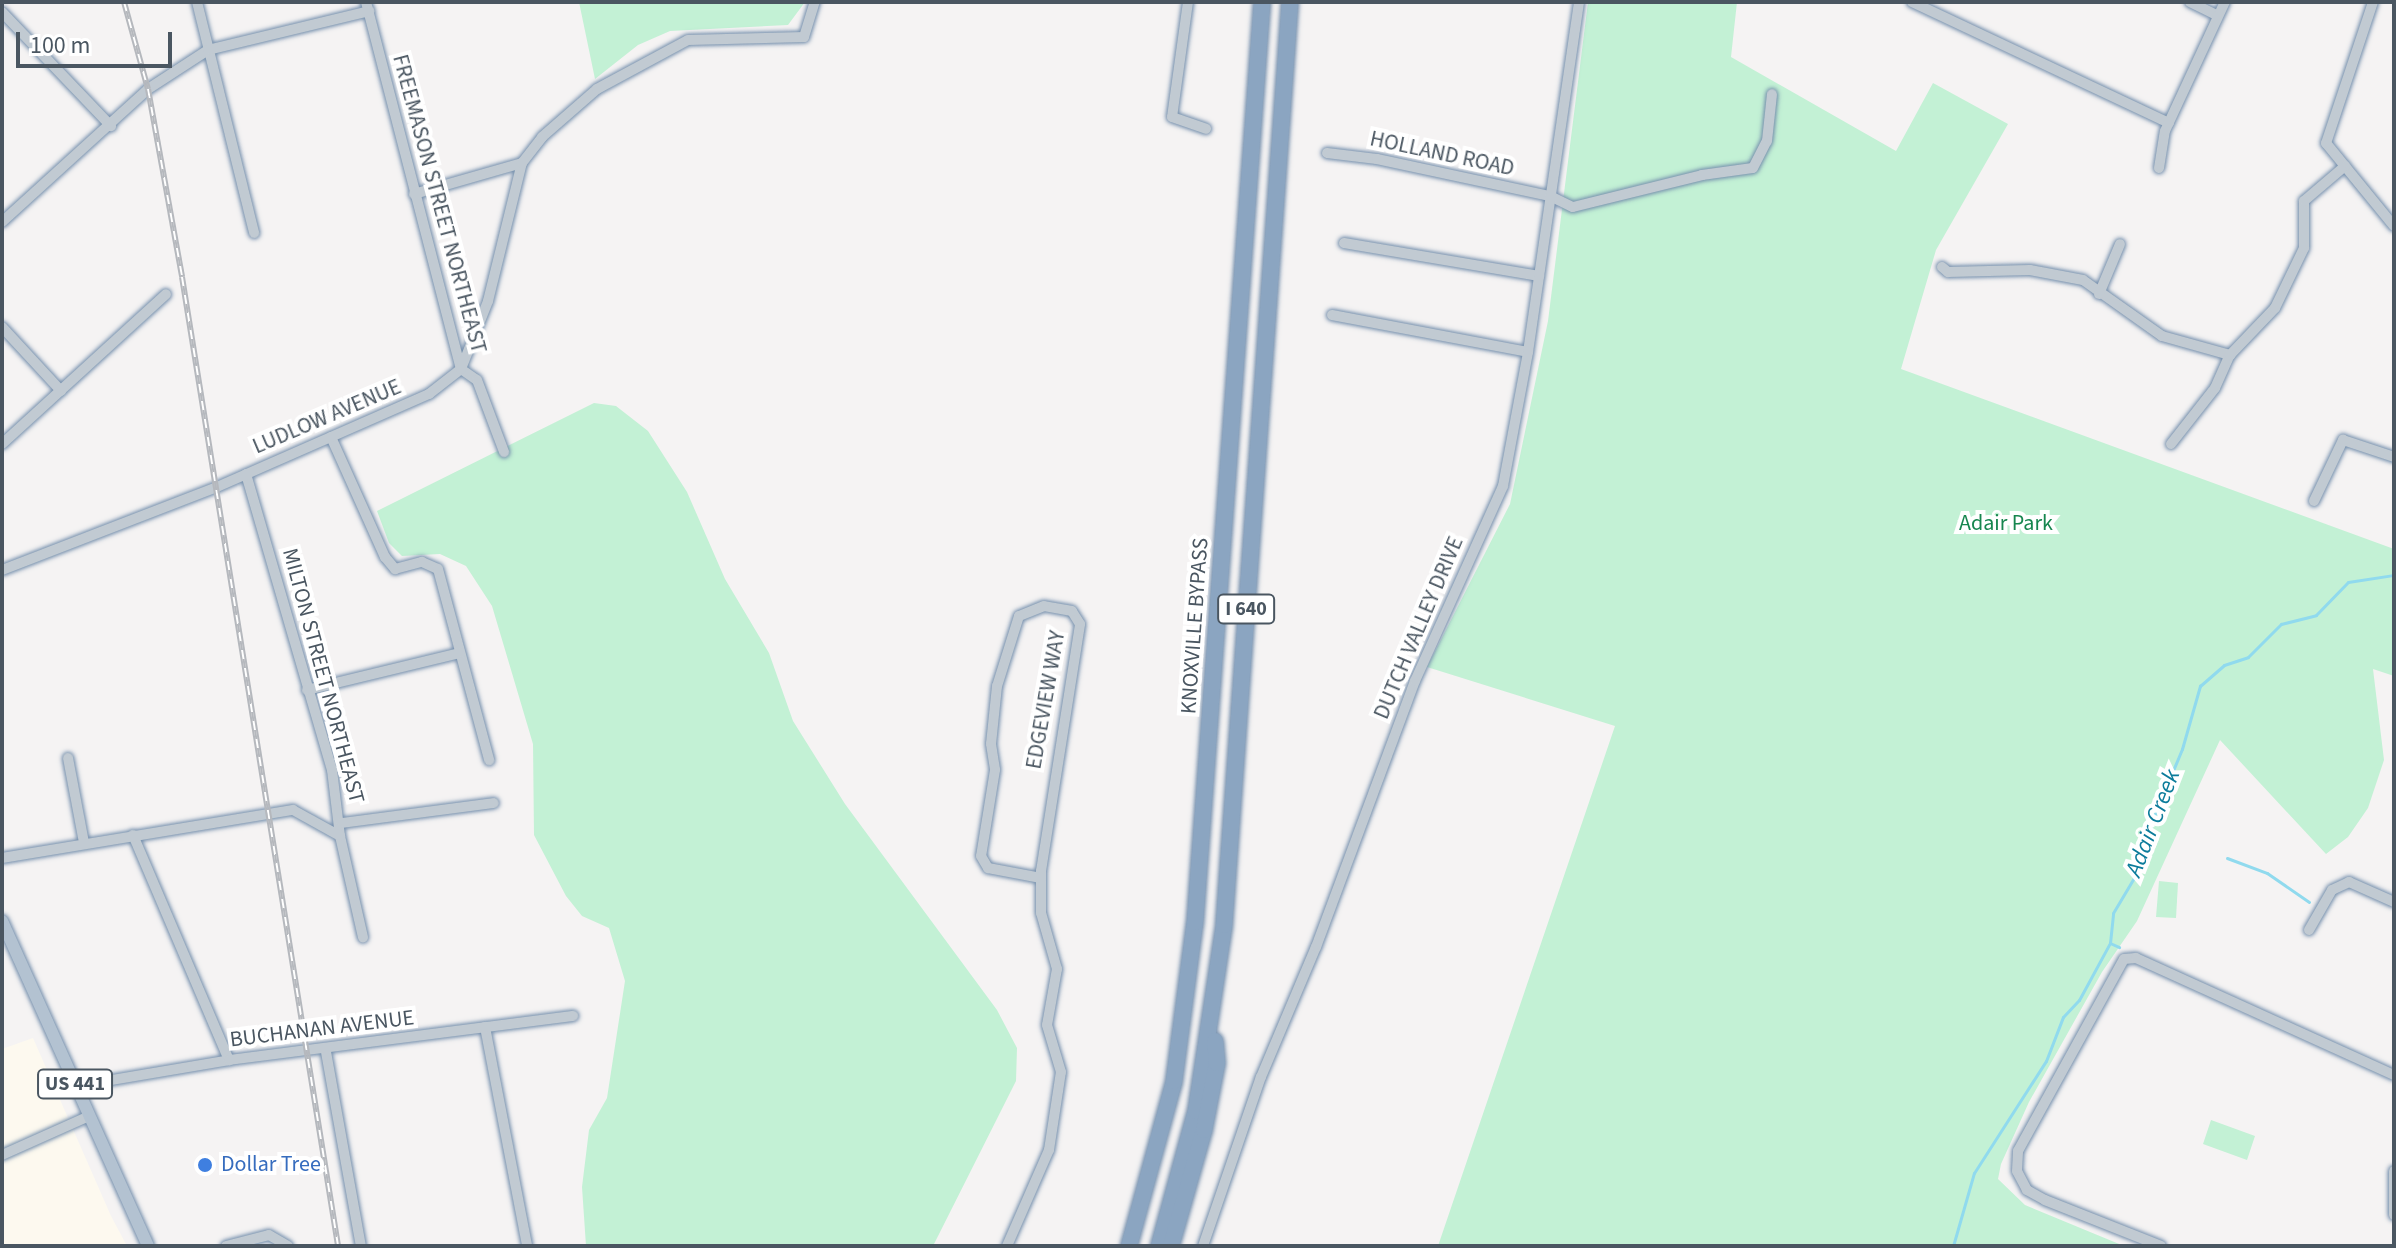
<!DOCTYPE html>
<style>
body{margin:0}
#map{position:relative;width:2396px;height:1248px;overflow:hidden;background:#f5f3f3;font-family:"Source Sans 3",sans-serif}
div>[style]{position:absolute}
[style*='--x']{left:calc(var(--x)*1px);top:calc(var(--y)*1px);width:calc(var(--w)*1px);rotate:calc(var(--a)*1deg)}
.commercial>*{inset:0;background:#fdf9ef}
.green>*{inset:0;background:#c3f1d5}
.stream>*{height:3px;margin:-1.5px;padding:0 1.5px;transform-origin:1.5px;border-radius:1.5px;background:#90daee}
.roads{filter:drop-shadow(0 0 2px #7690ad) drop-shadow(0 0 2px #7690ad)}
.minor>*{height:10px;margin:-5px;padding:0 5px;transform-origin:5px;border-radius:5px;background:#c1cad2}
.major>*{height:12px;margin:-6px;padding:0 6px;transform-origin:6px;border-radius:6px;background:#b3c2d1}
.highway>*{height:16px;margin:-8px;padding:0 8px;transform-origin:8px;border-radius:8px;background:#8ba5c1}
.rail>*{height:6px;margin-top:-3px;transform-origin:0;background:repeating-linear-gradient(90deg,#fff 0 9px,#b5b8bd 0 18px);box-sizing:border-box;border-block:2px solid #b5b8bd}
.dots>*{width:22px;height:22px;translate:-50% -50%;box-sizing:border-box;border:4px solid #fff;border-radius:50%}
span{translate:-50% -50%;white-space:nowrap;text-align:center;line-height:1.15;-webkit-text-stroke:8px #fff;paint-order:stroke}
.shield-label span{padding:2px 6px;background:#fff;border:2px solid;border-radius:6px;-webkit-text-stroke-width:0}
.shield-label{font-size:20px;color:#4a5661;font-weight:700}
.street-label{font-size:22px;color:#4a5661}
.park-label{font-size:22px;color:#17864f}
.shop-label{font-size:22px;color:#366cbe}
.left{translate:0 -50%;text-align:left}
.water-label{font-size:24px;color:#0c7c9b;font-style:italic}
.frame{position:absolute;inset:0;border:4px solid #4a5661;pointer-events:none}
.scale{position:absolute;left:16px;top:32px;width:156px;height:36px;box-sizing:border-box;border:4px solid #4a5661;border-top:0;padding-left:10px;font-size:24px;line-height:28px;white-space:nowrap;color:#4a5661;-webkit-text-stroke:6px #fff;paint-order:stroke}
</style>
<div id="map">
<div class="commercial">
<i style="clip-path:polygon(33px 1038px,111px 1216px,127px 1246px,2px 1246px,2px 1049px)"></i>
</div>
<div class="green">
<i style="clip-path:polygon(579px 2px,805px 2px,788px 25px,670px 31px,638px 45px,595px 79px)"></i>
<i style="clip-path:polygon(1588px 2px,1737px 2px,1731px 57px,1896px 151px,1933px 83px,2008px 124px,1936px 250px,1901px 369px,2394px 549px,2394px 676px,2373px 669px,2384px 760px,2368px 808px,2348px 837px,2326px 854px,2220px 740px,2137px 921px,2102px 972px,2029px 1102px,2001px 1164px,1998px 1179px,2025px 1205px,2124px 1246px,1438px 1246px,1615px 726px,1427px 667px,1510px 504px,1548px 321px)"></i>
<i style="clip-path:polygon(594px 403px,616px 406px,648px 431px,687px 492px,725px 579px,769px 653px,793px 721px,845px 804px,997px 1010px,1017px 1048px,1016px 1081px,933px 1246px,586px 1246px,582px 1187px,589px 1130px,607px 1098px,625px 981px,609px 928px,582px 916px,566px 896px,534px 835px,533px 744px,492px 606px,466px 566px,440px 554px,402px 556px,389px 543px,377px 511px)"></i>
<i style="clip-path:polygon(2159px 881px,2178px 883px,2176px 918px,2156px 917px)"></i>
<i style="clip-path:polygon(2211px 1120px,2255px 1136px,2247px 1160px,2203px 1144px)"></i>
</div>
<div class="stream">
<i style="--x:2227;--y:858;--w:43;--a:20.6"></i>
<i style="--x:2267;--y:873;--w:51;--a:34.6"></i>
<i style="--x:2110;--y:943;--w:10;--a:24"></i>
<i style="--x:1953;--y:1246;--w:76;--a:-74"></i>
<i style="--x:1974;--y:1173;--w:133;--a:-57.3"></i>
<i style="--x:2046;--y:1061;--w:47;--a:-68.9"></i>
<i style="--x:2063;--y:1017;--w:23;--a:-47"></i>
<i style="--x:2079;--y:1000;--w:65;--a:-61.5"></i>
<i style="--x:2110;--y:943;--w:30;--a:-84"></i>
<i style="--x:2113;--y:913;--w:61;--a:-59.2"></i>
<i style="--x:2144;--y:861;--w:41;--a:-78.7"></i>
<i style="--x:2152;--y:821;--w:78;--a:-67.4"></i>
<i style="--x:2182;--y:749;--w:66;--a:-74.1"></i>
<i style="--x:2200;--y:686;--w:32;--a:-41"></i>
<i style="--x:2224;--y:665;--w:25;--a:-18"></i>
<i style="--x:2248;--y:657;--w:47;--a:-45"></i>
<i style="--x:2281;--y:624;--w:36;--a:-14"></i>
<i style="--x:2316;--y:615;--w:46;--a:-45.9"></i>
<i style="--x:2348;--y:582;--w:47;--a:-8.7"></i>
</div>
<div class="roads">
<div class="minor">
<i style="--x:197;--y:2;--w:238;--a:76.1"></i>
<i style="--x:366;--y:2;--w:379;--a:75.5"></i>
<i style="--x:461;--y:369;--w:19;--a:35"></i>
<i style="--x:477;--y:380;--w:77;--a:69.4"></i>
<i style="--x:1188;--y:2;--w:116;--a:97.9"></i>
<i style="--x:1172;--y:117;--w:36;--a:19"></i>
<i style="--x:1912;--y:2;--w:284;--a:25.2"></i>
<i style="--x:2190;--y:2;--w:30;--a:26"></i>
<i style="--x:2373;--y:2;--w:149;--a:108.4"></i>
<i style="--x:2326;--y:143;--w:107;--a:50.7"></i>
<i style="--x:2;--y:12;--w:158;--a:46.3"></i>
<i style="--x:1327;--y:153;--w:50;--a:6.8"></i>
<i style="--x:1377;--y:159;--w:177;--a:12.1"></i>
<i style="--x:1550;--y:196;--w:25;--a:26"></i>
<i style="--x:1573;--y:207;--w:133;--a:-13.9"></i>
<i style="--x:1702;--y:175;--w:51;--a:-7.8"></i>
<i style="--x:1753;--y:168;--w:30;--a:-63"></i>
<i style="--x:1767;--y:141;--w:47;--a:-83.9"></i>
<i style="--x:2159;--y:168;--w:37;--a:-81"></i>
<i style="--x:2165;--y:131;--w:142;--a:-65.1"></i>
<i style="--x:414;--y:194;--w:112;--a:-16"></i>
<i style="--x:2;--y:222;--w:197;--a:-42.3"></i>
<i style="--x:148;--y:89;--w:72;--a:-33"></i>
<i style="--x:208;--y:50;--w:166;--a:-13.6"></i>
<i style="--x:1344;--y:243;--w:198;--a:9.6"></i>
<i style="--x:1942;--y:267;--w:8;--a:40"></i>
<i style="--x:1948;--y:272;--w:82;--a:-1.4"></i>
<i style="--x:2030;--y:270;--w:54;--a:10.7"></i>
<i style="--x:2083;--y:280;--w:97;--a:35.3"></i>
<i style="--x:2162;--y:336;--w:71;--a:15.6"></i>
<i style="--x:2099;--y:294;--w:54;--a:-67.2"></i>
<i style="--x:1332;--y:315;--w:199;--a:10.7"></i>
<i style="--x:2;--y:327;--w:87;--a:47.3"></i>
<i style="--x:331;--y:437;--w:132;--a:65.8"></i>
<i style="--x:385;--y:557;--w:16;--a:50"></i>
<i style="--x:395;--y:569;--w:28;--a:-15"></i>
<i style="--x:422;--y:562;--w:17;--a:24"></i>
<i style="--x:438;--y:569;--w:198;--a:75"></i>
<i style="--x:2;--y:444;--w:222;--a:-42.4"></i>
<i style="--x:2171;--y:444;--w:71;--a:-51.8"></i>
<i style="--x:2215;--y:388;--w:36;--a:-66"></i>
<i style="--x:2230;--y:355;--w:65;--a:-46.2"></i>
<i style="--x:2275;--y:308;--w:67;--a:-64.2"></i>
<i style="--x:2304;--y:248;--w:47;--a:-90"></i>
<i style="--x:2304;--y:201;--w:54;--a:-40.5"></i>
<i style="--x:246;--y:474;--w:308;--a:73.8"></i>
<i style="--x:332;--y:770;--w:66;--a:83.1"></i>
<i style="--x:340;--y:836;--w:104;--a:77.2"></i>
<i style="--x:2314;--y:501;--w:68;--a:-64.6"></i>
<i style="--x:2343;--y:440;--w:54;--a:18.4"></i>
<i style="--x:2;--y:570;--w:230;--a:-21.1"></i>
<i style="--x:217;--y:487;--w:232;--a:-23.7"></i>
<i style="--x:429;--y:394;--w:41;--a:-38"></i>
<i style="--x:461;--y:369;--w:73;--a:-68.3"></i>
<i style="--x:488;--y:301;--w:142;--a:-76.2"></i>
<i style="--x:522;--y:163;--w:33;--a:-52"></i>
<i style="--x:542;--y:137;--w:73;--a:-41.1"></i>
<i style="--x:597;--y:89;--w:103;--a:-28.3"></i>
<i style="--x:688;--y:40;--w:116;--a:-1.5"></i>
<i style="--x:804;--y:37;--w:37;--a:-73"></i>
<i style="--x:307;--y:690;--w:157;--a:-13.6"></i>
<i style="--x:68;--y:758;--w:86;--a:79.3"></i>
<i style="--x:342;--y:823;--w:153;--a:-7.5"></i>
<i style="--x:133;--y:835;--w:245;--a:66.9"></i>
<i style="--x:2;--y:858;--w:295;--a:-9.4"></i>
<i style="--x:293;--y:810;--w:54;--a:29"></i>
<i style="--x:2309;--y:930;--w:46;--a:-60.1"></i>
<i style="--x:2332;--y:890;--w:19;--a:-25"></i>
<i style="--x:2349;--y:882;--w:49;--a:24"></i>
<i style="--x:485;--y:1027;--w:223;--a:79.1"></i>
<i style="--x:326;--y:1052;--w:197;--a:79.8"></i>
<i style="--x:76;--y:1086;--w:155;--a:-9.6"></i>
<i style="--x:229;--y:1060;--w:347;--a:-7.3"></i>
<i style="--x:2;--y:1155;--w:95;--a:-24.1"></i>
<i style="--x:2394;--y:1171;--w:44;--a:90"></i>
<i style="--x:226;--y:1246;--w:44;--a:-14.3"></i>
<i style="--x:269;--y:1235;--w:22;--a:30"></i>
<i style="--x:1007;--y:1246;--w:105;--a:-66.4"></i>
<i style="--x:1049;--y:1150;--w:79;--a:-81.3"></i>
<i style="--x:1061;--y:1072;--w:49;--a:-106.6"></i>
<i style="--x:1047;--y:1025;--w:57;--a:-79.9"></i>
<i style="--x:1057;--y:969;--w:58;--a:-105.9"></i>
<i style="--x:1041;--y:913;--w:42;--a:-90"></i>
<i style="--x:1041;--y:871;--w:250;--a:-81"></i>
<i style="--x:1080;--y:624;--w:15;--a:-122"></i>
<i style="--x:1072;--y:611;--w:28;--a:-170"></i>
<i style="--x:1044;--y:606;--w:27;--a:158"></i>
<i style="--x:1019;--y:616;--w:73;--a:107.4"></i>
<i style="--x:997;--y:686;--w:58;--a:95.9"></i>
<i style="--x:991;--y:744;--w:26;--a:81"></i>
<i style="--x:995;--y:770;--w:87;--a:99.2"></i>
<i style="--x:981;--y:856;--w:14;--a:60"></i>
<i style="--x:988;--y:868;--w:54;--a:10.7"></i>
<i style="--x:1203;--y:1246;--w:179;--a:-71.1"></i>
<i style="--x:1261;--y:1077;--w:141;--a:-67.1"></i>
<i style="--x:1316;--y:947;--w:284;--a:-69.6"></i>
<i style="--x:1415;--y:681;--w:214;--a:-65.7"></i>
<i style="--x:1503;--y:486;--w:136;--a:-79.4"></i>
<i style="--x:1528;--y:352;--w:354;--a:-81.7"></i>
<i style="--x:2161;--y:1246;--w:125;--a:-158.4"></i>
<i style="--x:2045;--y:1200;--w:21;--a:-151"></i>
<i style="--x:2027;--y:1190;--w:21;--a:-118"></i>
<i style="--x:2017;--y:1171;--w:20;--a:-87"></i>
<i style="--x:2018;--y:1151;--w:219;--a:-61.1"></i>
<i style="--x:2124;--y:959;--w:12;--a:-5"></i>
<i style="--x:2136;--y:958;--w:283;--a:24.4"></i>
</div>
<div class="major">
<i style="--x:2;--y:921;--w:356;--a:65.8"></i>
</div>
<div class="highway">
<i style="--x:1129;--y:1246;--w:171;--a:-74.7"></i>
<i style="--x:1174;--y:1081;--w:160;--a:-82.5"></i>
<i style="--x:1195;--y:922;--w:922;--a:-85.83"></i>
<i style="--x:1159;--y:1246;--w:140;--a:-74.7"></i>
<i style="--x:1196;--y:1111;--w:188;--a:-81.4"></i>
<i style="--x:1224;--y:925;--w:925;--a:-85.91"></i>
<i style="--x:1171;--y:1246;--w:121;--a:-74.1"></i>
<i style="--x:1204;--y:1130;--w:68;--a:-79"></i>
<i style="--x:1217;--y:1063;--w:22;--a:-95"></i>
</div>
</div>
<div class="rail">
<i style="--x:124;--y:2;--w:90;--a:74.6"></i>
<i style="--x:148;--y:89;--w:191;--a:79.7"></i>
<i style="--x:182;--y:277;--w:981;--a:80.85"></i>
</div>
<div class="dots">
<i style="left:205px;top:1165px;background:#3f7fe0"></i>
</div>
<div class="shield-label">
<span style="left:1246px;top:609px">I 640</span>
<span style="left:75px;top:1084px">US 441</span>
</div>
<div class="street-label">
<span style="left:1442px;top:154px;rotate:12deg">HOLLAND ROAD</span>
<span style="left:439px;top:204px;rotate:75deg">FREEMASON STREET NORTHEAST</span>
<span style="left:327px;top:417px;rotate:-23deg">LUDLOW AVENUE</span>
<span style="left:1195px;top:626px;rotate:-86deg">KNOXVILLE BYPASS</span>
<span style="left:1419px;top:628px;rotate:-67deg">DUTCH VALLEY DRIVE</span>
<span style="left:323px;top:676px;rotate:75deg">MILTON STREET NORTHEAST</span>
<span style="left:1046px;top:700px;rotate:-80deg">EDGEVIEW WAY</span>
<span style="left:322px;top:1029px;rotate:-7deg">BUCHANAN AVENUE</span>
</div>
<div class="park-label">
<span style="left:2006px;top:524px">Adair Park</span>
</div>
<div class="shop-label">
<span class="left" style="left:221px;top:1165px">Dollar Tree</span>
</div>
<div class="water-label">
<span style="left:2153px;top:823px;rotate:-69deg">Adair Creek</span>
</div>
<div class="frame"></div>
<div class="scale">100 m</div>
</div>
